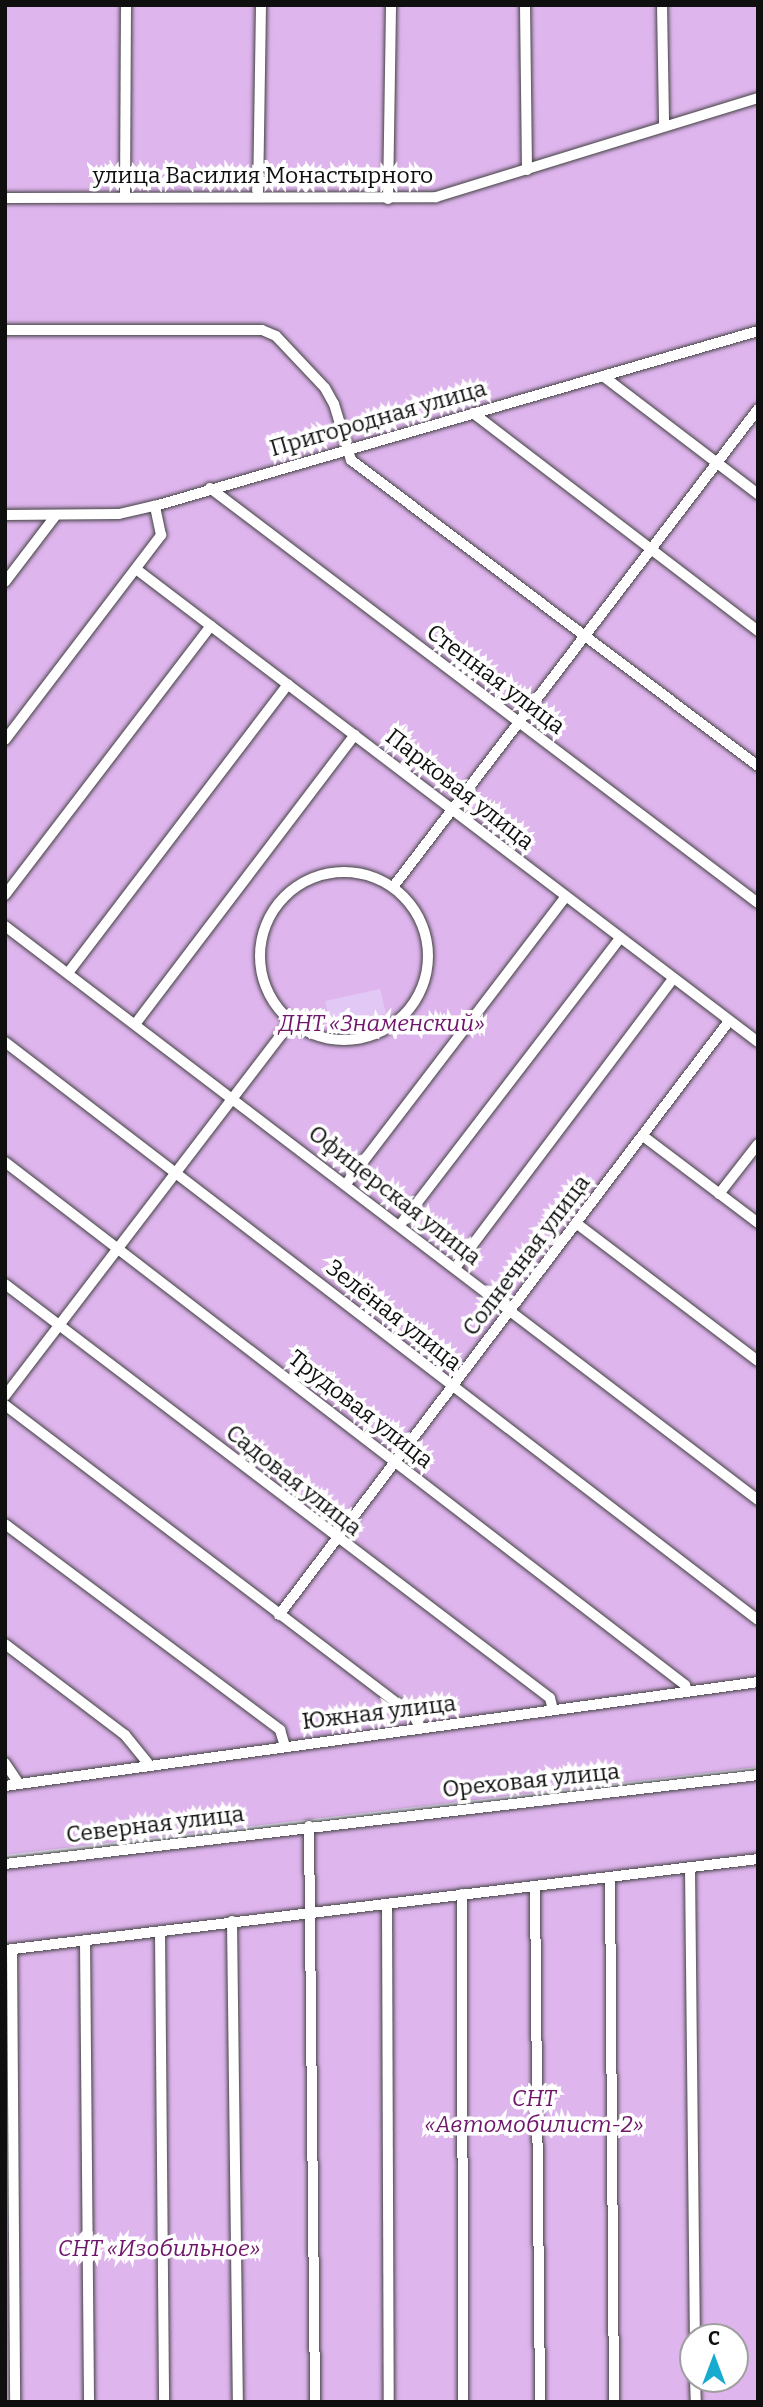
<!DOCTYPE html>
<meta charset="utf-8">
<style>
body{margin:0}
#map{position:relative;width:763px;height:2407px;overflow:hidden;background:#f2f1ff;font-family:Bitter,serif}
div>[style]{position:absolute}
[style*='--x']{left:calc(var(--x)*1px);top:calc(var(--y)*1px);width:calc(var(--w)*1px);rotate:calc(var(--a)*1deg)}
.green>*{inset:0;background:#dfb5ee}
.pitch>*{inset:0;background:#e2c8f5}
.roads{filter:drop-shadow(0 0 2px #424242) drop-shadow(0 0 2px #424242)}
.minor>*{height:10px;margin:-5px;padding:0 5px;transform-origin:5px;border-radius:5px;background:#fff}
.minor>.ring{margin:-5px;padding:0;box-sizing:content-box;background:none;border:10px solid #fff;border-radius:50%}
span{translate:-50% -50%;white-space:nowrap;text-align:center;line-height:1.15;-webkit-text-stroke:7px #fff;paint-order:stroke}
.street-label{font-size:23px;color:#0f0f0f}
.park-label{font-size:23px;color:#6f176b;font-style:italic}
.frame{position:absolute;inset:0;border:7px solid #0f0f0f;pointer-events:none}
.north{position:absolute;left:679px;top:2323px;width:70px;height:70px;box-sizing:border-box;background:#fff;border:2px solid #9f9f9f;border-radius:50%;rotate:0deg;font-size:19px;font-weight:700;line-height:28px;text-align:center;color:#0f0f0f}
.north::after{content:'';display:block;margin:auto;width:24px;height:32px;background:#17abcf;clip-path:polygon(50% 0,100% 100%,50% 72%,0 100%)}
</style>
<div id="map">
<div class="green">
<i style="clip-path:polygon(5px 5px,758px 5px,758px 1767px,5px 1855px)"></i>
<i style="clip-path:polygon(evenodd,758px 1775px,758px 2402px,5px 2402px,5px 1864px,758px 1775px,693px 2337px,735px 2337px,735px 2379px,693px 2379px,693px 2337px)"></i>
</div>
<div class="pitch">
<i style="clip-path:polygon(380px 989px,386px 1014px,331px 1027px,325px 1001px)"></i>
</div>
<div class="roads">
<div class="minor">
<i style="--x:525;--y:5;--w:165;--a:89.3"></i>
<i style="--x:662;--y:5;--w:118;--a:89"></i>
<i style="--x:125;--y:196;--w:191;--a:-89.7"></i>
<i style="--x:258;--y:197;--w:192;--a:-89.1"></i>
<i style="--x:5;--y:198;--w:431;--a:-0.1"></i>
<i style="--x:436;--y:197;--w:337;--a:-17.1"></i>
<i style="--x:388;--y:199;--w:194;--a:-89.1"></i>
<i style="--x:5;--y:330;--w:257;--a:0"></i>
<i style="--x:262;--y:330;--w:15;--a:23"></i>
<i style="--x:276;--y:336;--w:71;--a:46.7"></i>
<i style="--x:325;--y:388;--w:18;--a:61"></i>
<i style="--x:334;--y:404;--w:59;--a:73.1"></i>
<i style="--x:351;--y:460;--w:509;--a:36.94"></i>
<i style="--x:603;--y:376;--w:195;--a:37.3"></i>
<i style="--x:473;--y:413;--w:359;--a:37.4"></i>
<i style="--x:210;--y:488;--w:687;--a:37.14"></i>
<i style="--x:5;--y:515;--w:114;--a:-0.5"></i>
<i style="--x:119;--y:514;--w:37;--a:-13"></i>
<i style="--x:155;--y:506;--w:628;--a:-16.18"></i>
<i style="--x:136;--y:569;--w:781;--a:37.25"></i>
<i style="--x:5;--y:582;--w:84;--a:-52.7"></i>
<i style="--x:5;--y:740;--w:258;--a:-52.7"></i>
<i style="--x:161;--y:535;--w:30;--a:-102"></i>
<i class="ring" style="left:260px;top:872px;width:158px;height:158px"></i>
<i style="--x:393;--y:887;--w:601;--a:-52.63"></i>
<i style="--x:5;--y:895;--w:339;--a:-52.6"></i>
<i style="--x:5;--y:926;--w:947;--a:37.32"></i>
<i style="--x:68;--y:973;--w:363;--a:-52.7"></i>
<i style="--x:136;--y:1023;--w:362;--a:-52.8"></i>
<i style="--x:5;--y:1042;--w:949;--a:37.51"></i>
<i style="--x:643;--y:1136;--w:144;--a:37.1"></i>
<i style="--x:5;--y:1162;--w:858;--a:37.56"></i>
<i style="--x:685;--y:1685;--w:7;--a:74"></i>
<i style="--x:346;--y:1184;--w:360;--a:-52.6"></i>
<i style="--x:719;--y:1194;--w:63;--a:-52"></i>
<i style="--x:576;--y:1223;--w:228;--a:37.2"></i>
<i style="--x:400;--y:1225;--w:362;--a:-52.5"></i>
<i style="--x:455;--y:1268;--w:362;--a:-53"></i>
<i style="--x:5;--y:1284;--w:684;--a:37.22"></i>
<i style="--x:550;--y:1698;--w:12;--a:76"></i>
<i style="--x:5;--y:1396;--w:471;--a:-52.6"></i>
<i style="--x:5;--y:1405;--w:514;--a:37.25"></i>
<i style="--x:414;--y:1716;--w:13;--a:63"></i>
<i style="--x:5;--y:1524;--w:344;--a:36.8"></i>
<i style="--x:280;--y:1730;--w:17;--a:73"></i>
<i style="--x:279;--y:1615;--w:745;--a:-52.85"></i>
<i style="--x:5;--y:1644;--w:151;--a:37.2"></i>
<i style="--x:125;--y:1735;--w:36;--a:51"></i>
<i style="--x:5;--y:1763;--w:25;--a:56"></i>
<i style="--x:5;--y:1786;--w:760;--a:-7.86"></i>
<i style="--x:309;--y:1826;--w:576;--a:89.4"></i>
<i style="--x:5;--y:1864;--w:758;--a:-6.74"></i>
<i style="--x:690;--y:1868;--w:469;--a:89.4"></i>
<i style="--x:610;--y:1877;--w:525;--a:89.56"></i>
<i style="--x:535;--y:1886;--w:516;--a:89.44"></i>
<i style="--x:462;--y:1894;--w:508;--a:89.89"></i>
<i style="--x:387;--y:1904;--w:498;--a:89.8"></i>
<i style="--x:232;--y:1921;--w:481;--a:89.3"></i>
<i style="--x:160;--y:1932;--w:470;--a:89.5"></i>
<i style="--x:85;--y:1940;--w:462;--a:89.5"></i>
<i style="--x:12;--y:1949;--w:453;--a:89.6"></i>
<i style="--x:5;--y:1950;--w:758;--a:-6.89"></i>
<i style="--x:695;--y:2379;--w:23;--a:88"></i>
</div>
</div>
<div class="street-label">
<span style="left:263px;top:175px">улица Василия Монастырного</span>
<span style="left:378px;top:418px;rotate:-16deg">Пригородная улица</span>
<span style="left:496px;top:679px;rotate:37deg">Степная улица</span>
<span style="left:460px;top:789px;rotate:38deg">Парковая улица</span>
<span style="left:395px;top:1195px;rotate:38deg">Офицерская улица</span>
<span style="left:526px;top:1255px;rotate:-53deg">Солнечная улица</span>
<span style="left:394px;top:1315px;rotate:38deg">Зелёная улица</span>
<span style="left:361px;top:1409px;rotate:38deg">Трудовая улица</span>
<span style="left:294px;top:1480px;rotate:38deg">Садовая улица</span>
<span style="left:379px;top:1712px;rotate:-7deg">Южная улица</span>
<span style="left:531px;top:1780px;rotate:-6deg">Ореховая улица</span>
<span style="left:155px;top:1824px;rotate:-7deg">Северная улица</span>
</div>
<div class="park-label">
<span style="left:382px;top:1023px">ДНТ «Знаменский»</span>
<span style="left:534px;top:2111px">СНТ<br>«Автомобилист-2»</span>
<span style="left:159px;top:2248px">СНТ «Изобильное»</span>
</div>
<div class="frame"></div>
<div class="north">С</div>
</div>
